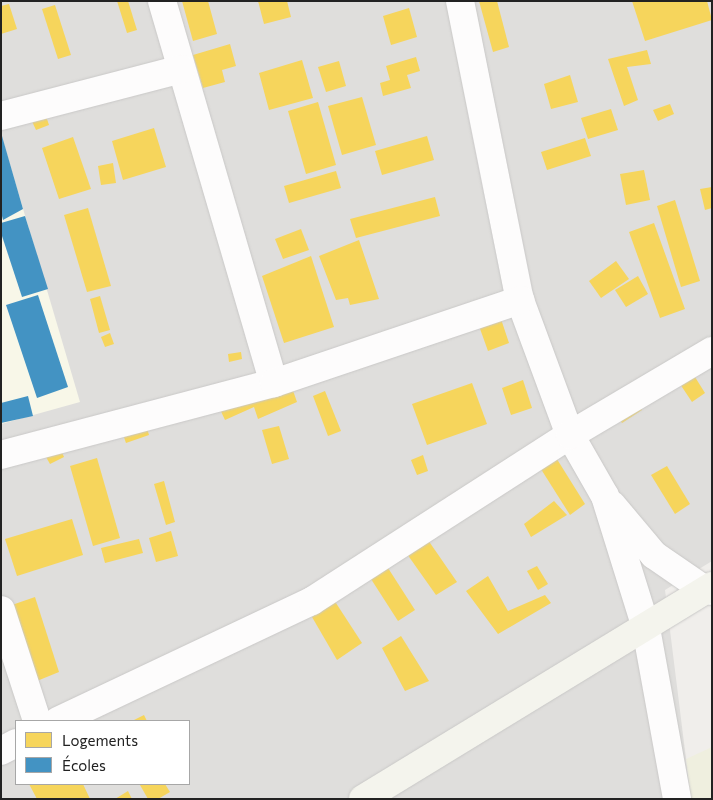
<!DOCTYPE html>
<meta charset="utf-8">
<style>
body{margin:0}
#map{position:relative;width:713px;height:800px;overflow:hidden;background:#f0eeeb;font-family:Commissioner,sans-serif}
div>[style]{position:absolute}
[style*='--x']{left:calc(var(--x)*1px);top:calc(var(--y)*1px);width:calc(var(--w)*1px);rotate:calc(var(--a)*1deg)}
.residential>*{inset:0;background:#dfdedc}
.education>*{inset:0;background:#f8f7e8}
.farmland>*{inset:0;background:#efefdf}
.homes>*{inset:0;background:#f6d55c}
.schools>*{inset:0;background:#4393c3}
.roads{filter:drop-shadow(0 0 1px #c9c8c7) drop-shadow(0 0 1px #c9c8c7)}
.street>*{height:28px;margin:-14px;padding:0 14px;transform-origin:14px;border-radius:14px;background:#fdfcfc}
.secondary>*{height:28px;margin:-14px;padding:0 14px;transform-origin:14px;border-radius:14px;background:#f4f4ed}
span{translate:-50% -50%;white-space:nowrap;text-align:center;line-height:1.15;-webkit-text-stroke:5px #fff;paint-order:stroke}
.frame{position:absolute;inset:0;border:2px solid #222;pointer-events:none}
.legend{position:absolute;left:15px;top:720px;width:175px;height:65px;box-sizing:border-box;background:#fff;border:1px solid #a7a7a7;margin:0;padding:6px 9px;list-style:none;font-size:15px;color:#222}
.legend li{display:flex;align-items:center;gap:10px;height:25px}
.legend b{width:25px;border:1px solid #a7a7a7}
</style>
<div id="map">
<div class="residential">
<i style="clip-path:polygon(evenodd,1px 1px,712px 1px,712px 561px,665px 590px,691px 799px,1px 799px,1px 1px,16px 721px,189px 721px,189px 784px,16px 784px,16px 721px)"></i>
</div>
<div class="education">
<i style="clip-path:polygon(1px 134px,80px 402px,1px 424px)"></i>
</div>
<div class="farmland">
<i style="clip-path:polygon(712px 747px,712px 799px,691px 799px,686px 759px)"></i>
</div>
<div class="homes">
<i style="clip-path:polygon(117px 1px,128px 1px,137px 30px,127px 33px)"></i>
<i style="clip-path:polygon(182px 1px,208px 1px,217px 34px,193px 41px)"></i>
<i style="clip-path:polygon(258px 1px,287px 1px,291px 17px,264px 24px)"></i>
<i style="clip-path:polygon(479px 1px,497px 1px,509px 47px,493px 52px)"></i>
<i style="clip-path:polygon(632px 1px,707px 1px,712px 20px,645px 41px)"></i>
<i style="clip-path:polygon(9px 4px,17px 29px,1px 34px,1px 6px)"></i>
<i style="clip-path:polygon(55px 5px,71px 55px,58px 59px,42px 9px)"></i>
<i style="clip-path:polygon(409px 8px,417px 37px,391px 45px,383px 16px)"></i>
<i style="clip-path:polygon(230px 44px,236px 66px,222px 70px,225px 82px,203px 88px,193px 55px)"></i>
<i style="clip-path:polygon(647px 50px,651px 64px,627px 67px,638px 100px,624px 106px,608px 59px)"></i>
<i style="clip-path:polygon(416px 57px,420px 71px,407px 75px,411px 88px,383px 96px,380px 83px,390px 80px,386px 66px)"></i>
<i style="clip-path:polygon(302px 60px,313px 98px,269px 110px,259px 73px)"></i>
<i style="clip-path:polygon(339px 61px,346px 86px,326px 92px,318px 67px)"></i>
<i style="clip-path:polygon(570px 75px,578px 102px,551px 109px,544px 84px)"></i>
<i style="clip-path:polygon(362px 97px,376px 145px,342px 155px,328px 106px)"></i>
<i style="clip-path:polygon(318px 102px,336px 165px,306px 174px,288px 111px)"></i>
<i style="clip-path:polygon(670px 104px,674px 114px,658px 121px,653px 110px)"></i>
<i style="clip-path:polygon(611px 109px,618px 130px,588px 139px,581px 118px)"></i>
<i style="clip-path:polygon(45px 113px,49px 125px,36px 130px,30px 117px)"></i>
<i style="clip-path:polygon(154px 128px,166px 167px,123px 180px,112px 141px)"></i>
<i style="clip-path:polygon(427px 136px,434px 160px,382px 175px,375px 151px)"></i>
<i style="clip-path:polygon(73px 137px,91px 189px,59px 199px,42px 148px)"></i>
<i style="clip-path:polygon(585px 138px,591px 156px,547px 170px,541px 152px)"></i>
<i style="clip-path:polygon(113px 163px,116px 183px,101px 185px,98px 166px)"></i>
<i style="clip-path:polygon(644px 170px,650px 200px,626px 205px,620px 174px)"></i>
<i style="clip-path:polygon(336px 171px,341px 188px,289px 203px,284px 186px)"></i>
<i style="clip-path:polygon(712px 187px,712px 208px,705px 210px,700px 189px)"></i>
<i style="clip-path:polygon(435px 197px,440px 216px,356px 238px,350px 219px)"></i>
<i style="clip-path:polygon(675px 200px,700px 281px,681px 287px,657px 206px)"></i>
<i style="clip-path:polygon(88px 208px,111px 286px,87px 292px,64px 215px)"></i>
<i style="clip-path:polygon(654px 223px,685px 309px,660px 318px,629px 232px)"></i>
<i style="clip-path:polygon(301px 229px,309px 250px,283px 259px,275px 239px)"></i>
<i style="clip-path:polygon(359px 240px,379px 299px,350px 305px,348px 298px,336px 300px,319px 256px)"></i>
<i style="clip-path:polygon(311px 256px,334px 327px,284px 343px,262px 276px)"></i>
<i style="clip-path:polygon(616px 261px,629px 279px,601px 298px,589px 281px)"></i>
<i style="clip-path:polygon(638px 276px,648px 294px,626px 307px,615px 290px)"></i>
<i style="clip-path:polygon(100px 296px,110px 330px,99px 333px,90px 299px)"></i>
<i style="clip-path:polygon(501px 319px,509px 343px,488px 351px,479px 326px)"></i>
<i style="clip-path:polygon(110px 333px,114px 344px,105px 347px,101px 337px)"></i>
<i style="clip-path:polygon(241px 352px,242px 359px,229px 362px,228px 354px)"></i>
<i style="clip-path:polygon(690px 369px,705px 393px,692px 402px,676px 378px)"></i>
<i style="clip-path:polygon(523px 380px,532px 408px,511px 415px,502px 388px)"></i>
<i style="clip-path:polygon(290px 382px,297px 402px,258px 419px,254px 407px,225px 420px,218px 405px)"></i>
<i style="clip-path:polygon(472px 383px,487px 424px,427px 445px,412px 404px)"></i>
<i style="clip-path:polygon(325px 391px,341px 431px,328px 436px,313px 396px)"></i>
<i style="clip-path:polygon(637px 402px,642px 410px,622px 423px,617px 415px)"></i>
<i style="clip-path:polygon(145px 421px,149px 435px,126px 443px,121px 429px)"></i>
<i style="clip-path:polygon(279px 426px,289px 459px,272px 464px,262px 430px)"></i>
<i style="clip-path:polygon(61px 450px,64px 457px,50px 464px,46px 457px)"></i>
<i style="clip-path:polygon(423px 455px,428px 471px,417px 475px,411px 460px)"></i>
<i style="clip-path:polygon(555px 456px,585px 504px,570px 515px,539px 466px)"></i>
<i style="clip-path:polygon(97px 458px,120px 538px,93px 546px,70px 466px)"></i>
<i style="clip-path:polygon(667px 466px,690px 504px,675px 514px,651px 475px)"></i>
<i style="clip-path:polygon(164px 481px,175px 522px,166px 525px,154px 484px)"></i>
<i style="clip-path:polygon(554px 501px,567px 515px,531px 537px,524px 524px)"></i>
<i style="clip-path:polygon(72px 519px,83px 555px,17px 576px,5px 539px)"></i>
<i style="clip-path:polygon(171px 531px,178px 556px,156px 562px,149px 538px)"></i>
<i style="clip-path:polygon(139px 539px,143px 553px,105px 563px,101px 548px)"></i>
<i style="clip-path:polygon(428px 540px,457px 582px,436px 595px,407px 554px)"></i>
<i style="clip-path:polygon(537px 566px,548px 584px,538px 590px,527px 571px)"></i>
<i style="clip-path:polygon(388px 568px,415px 610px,398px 621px,371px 579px)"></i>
<i style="clip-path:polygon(488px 576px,508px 611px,545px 595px,551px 603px,498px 634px,466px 591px)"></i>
<i style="clip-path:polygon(35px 597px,59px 672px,32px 683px,9px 606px)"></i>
<i style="clip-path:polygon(334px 600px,362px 643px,337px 660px,312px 617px)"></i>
<i style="clip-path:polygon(401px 636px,429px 681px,405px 691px,382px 648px)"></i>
<i style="clip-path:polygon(144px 715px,147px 721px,132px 721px)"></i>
<i style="clip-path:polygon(29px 784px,83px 784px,90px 799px,37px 799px)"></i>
<i style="clip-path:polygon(143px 784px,165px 784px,170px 792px,158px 799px,148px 799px,140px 785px)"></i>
<i style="clip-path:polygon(128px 791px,132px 799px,115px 799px)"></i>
</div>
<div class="schools">
<i style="clip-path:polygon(2px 136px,23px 209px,3px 220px,1px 212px)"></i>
<i style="clip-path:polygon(25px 216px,48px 289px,22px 297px,1px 233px,1px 223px)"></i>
<i style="clip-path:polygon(38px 295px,68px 387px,37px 398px,6px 305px)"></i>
<i style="clip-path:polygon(28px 396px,33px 416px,1px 423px,1px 403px)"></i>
</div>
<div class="roads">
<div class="street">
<i style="--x:162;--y:1;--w:398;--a:73.7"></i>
<i style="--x:460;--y:1;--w:305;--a:78.7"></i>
<i style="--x:520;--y:300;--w:144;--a:69.7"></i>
<i style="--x:570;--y:435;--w:70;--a:60.2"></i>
<i style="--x:605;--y:496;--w:138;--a:72.7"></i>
<i style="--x:646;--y:628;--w:174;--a:79.7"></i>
<i style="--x:1;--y:116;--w:186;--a:-14.6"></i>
<i style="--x:1;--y:455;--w:282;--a:-14.8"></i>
<i style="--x:274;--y:383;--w:260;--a:-18.6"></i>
<i style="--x:612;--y:505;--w:65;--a:50"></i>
<i style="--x:654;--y:555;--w:62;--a:34.5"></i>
<i style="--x:705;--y:590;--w:7;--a:8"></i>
<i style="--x:1;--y:610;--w:117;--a:72"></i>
<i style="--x:58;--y:721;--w:281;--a:-25.3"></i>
<i style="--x:312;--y:601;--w:307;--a:-32.8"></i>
<i style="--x:570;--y:435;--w:165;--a:-30.6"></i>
<i style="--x:1;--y:751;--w:17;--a:-28"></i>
</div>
<div class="secondary">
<i style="--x:363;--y:799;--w:409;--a:-31.4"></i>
</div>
</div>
<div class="frame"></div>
<ul class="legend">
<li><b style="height:14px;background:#f6d55c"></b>Logements</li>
<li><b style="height:14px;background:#4393c3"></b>Écoles</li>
</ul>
</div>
